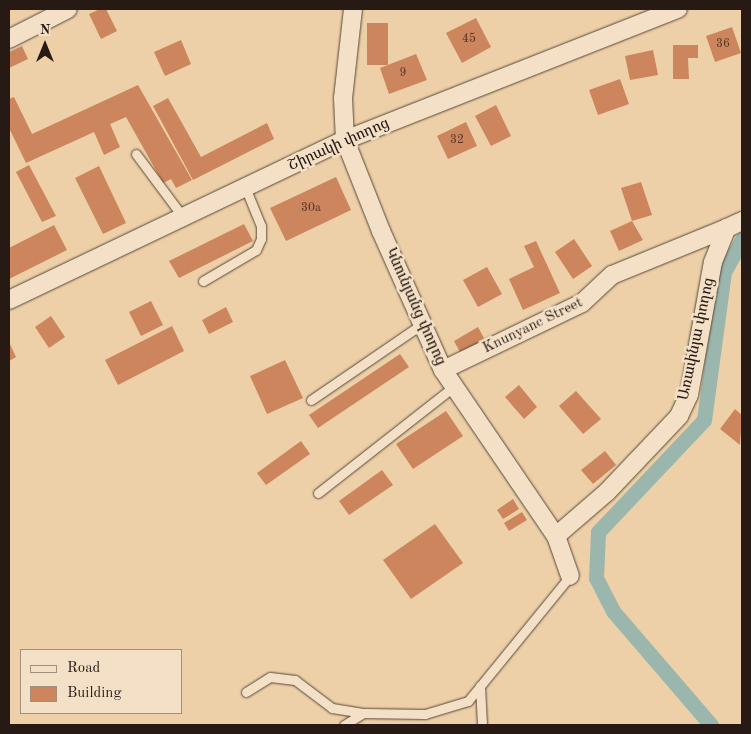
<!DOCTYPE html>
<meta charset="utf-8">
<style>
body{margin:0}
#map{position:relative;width:751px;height:734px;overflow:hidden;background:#edd0a8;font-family:"Old Standard TT","Noto Serif Armenian",serif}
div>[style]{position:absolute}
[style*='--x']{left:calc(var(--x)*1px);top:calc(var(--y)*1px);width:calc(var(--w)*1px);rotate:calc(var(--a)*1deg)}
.canal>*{height:15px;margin:-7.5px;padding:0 7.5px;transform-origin:7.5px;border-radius:7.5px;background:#9ab6ad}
.building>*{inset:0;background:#cc855c}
.roads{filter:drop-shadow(0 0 1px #584738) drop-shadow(0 0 1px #584738)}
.lane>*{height:9px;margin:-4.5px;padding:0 4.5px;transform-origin:4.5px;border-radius:4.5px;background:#f3e0c6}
.street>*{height:18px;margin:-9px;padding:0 9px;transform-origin:9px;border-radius:9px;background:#f3e0c6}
span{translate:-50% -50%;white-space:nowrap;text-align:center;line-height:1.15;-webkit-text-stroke:5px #f3e0c6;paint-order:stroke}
.number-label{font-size:12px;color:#503425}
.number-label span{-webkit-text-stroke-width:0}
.street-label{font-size:15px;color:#271913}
.frame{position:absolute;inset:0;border:10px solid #271913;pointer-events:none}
.legend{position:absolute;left:20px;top:649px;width:162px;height:65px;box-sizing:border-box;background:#f3e0c6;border:1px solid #a1907e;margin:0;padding:6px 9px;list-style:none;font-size:15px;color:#271913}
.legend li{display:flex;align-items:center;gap:10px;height:25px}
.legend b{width:25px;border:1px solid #a1907e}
.north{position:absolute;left:20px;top:20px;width:50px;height:50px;-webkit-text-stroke:4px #f3e0c6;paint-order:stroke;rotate:0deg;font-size:14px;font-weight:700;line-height:20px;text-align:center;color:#271913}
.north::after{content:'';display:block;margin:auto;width:18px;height:22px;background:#271913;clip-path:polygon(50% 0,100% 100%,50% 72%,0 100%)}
</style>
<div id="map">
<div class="canal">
<i style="--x:711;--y:725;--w:150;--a:-130.7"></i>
<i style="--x:613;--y:611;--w:37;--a:-117"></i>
<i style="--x:596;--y:578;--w:46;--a:-87.5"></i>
<i style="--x:598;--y:532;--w:154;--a:-46.6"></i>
<i style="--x:704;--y:420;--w:149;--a:-82.3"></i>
<i style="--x:724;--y:272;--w:37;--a:-61"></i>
</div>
<div class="building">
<i style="clip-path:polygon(100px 9px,106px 9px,117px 31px,101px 39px,89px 14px)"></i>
<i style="clip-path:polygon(476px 18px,491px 47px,462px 63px,446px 33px)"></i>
<i style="clip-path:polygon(367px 23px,388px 23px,388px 65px,367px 65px)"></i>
<i style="clip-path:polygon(732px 27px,741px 53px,715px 62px,706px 36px)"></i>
<i style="clip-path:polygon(181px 40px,191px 64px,165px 76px,154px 52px)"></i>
<i style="clip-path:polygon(673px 45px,698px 45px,698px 58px,688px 58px,689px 79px,673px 79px)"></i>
<i style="clip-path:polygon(22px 46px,28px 59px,9px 68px,9px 52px)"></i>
<i style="clip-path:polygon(653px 50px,658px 75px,630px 80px,625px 56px)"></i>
<i style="clip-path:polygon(416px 54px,427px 80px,389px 94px,380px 68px)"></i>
<i style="clip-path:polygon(620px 79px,629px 104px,598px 115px,589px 90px)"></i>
<i style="clip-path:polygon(138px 85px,192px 180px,176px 188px,171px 179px,163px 183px,126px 117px,110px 124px,120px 147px,104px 155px,94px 132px,26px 163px,9px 128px,9px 99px,14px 97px,32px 134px)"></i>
<i style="clip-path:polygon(168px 98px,201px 157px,267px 123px,274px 139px,193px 180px,153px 106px)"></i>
<i style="clip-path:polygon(496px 105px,511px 136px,491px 146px,475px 116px)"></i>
<i style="clip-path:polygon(466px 122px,477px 146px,448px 159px,437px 136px)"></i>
<i style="clip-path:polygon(29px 165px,56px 216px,42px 222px,16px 172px)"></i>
<i style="clip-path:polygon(99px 166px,126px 223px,103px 234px,75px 178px)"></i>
<i style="clip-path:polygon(336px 177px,351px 210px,286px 241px,270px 208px)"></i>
<i style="clip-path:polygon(641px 182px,652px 215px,632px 221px,621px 188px)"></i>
<i style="clip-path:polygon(632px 221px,643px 240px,619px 251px,610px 231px)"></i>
<i style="clip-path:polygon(244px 224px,253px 241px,179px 278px,169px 261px)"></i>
<i style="clip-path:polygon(54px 225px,67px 250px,9px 279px,9px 248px)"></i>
<i style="clip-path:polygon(574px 239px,592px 266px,573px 279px,555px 252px)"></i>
<i style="clip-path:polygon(536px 241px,560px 293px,523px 310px,509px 279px,534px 267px,524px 246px)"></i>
<i style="clip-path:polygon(487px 267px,502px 294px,478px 307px,463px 280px)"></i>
<i style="clip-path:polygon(151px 301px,163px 325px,141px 336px,129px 312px)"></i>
<i style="clip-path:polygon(226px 307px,233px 322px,209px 334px,202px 320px)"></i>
<i style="clip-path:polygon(51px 316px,65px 337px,49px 348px,35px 327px)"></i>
<i style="clip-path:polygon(172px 326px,184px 351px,118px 385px,105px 360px)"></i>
<i style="clip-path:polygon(478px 327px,485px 340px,461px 354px,454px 341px)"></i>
<i style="clip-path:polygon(9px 342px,16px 357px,9px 361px)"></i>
<i style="clip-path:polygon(400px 354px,409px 367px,318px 428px,309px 415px)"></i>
<i style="clip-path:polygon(285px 360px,303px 398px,267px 414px,250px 376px)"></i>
<i style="clip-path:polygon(519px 385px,537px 407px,524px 419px,505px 397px)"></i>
<i style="clip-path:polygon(576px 391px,601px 419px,583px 434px,559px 406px)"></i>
<i style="clip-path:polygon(735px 409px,742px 415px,740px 445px,720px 429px)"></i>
<i style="clip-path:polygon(446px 411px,463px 436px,413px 469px,396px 444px)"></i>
<i style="clip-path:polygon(301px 441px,310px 454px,266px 485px,257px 473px)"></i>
<i style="clip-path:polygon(605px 451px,616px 465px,593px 484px,581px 470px)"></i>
<i style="clip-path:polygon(382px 470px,393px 485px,349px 515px,339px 501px)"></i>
<i style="clip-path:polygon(513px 499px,519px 509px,503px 519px,497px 510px)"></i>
<i style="clip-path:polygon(522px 512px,527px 520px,509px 531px,504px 523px)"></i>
<i style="clip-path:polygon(435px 524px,463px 563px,411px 599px,383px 560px)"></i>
</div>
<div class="roads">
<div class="lane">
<i style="--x:136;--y:154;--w:79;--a:53.3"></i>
<i style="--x:203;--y:281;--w:61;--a:-30.3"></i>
<i style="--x:256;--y:250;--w:12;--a:-66"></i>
<i style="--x:261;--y:239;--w:13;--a:-90"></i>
<i style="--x:261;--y:226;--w:42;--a:-112.3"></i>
<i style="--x:311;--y:400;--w:135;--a:-34.4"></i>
<i style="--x:318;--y:493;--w:172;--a:-38.1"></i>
<i style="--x:480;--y:686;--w:39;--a:87"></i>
<i style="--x:246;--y:692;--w:28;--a:-32"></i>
<i style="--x:270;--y:677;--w:25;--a:7"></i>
<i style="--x:295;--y:680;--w:46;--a:37.1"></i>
<i style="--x:332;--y:708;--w:31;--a:9"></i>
<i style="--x:363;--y:713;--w:62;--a:0.9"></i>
<i style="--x:425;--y:714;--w:45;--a:-16.8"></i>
<i style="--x:468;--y:701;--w:161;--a:-50.8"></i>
<i style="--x:344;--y:725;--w:22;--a:-32"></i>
</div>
<div class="street">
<i style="--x:353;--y:9;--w:90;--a:96.4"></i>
<i style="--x:343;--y:98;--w:42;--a:87.3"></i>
<i style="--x:345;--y:140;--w:98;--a:68.4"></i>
<i style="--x:381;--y:231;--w:152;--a:66"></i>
<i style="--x:443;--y:370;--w:201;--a:55.8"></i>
<i style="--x:556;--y:536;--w:42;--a:70.7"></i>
<i style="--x:9;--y:39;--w:66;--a:-27"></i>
<i style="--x:9;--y:300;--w:372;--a:-25.5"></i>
<i style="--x:345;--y:140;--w:358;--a:-21.5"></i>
<i style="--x:443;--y:370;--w:154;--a:-25.7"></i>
<i style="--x:582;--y:303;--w:41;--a:-43"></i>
<i style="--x:612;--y:275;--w:124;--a:-22.2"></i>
<i style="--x:556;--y:536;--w:67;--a:-40.8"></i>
<i style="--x:607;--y:492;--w:105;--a:-46.5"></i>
<i style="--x:679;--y:416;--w:23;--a:-65"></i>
<i style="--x:689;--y:395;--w:135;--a:-79.8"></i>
<i style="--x:713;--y:262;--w:37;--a:-68"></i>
<i style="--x:727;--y:228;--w:17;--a:-25"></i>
</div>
</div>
<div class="number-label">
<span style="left:469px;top:40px">45</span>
<span style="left:723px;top:45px">36</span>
<span style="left:403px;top:74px">9</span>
<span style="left:457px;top:141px">32</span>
<span style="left:311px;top:209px">30a</span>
</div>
<div class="street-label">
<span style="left:339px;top:145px;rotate:-24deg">Շիրակի փողոց</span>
<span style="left:415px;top:307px;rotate:66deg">Կնունյանց փողոց</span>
<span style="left:533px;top:326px;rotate:-26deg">Knunyanc Street</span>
<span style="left:697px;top:339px;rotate:-78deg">Առափնյա փողոց</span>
</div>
<div class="frame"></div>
<ul class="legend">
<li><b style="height:6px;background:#f3e0c6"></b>Road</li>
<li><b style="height:14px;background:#cc855c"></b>Building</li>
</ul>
<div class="north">N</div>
</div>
